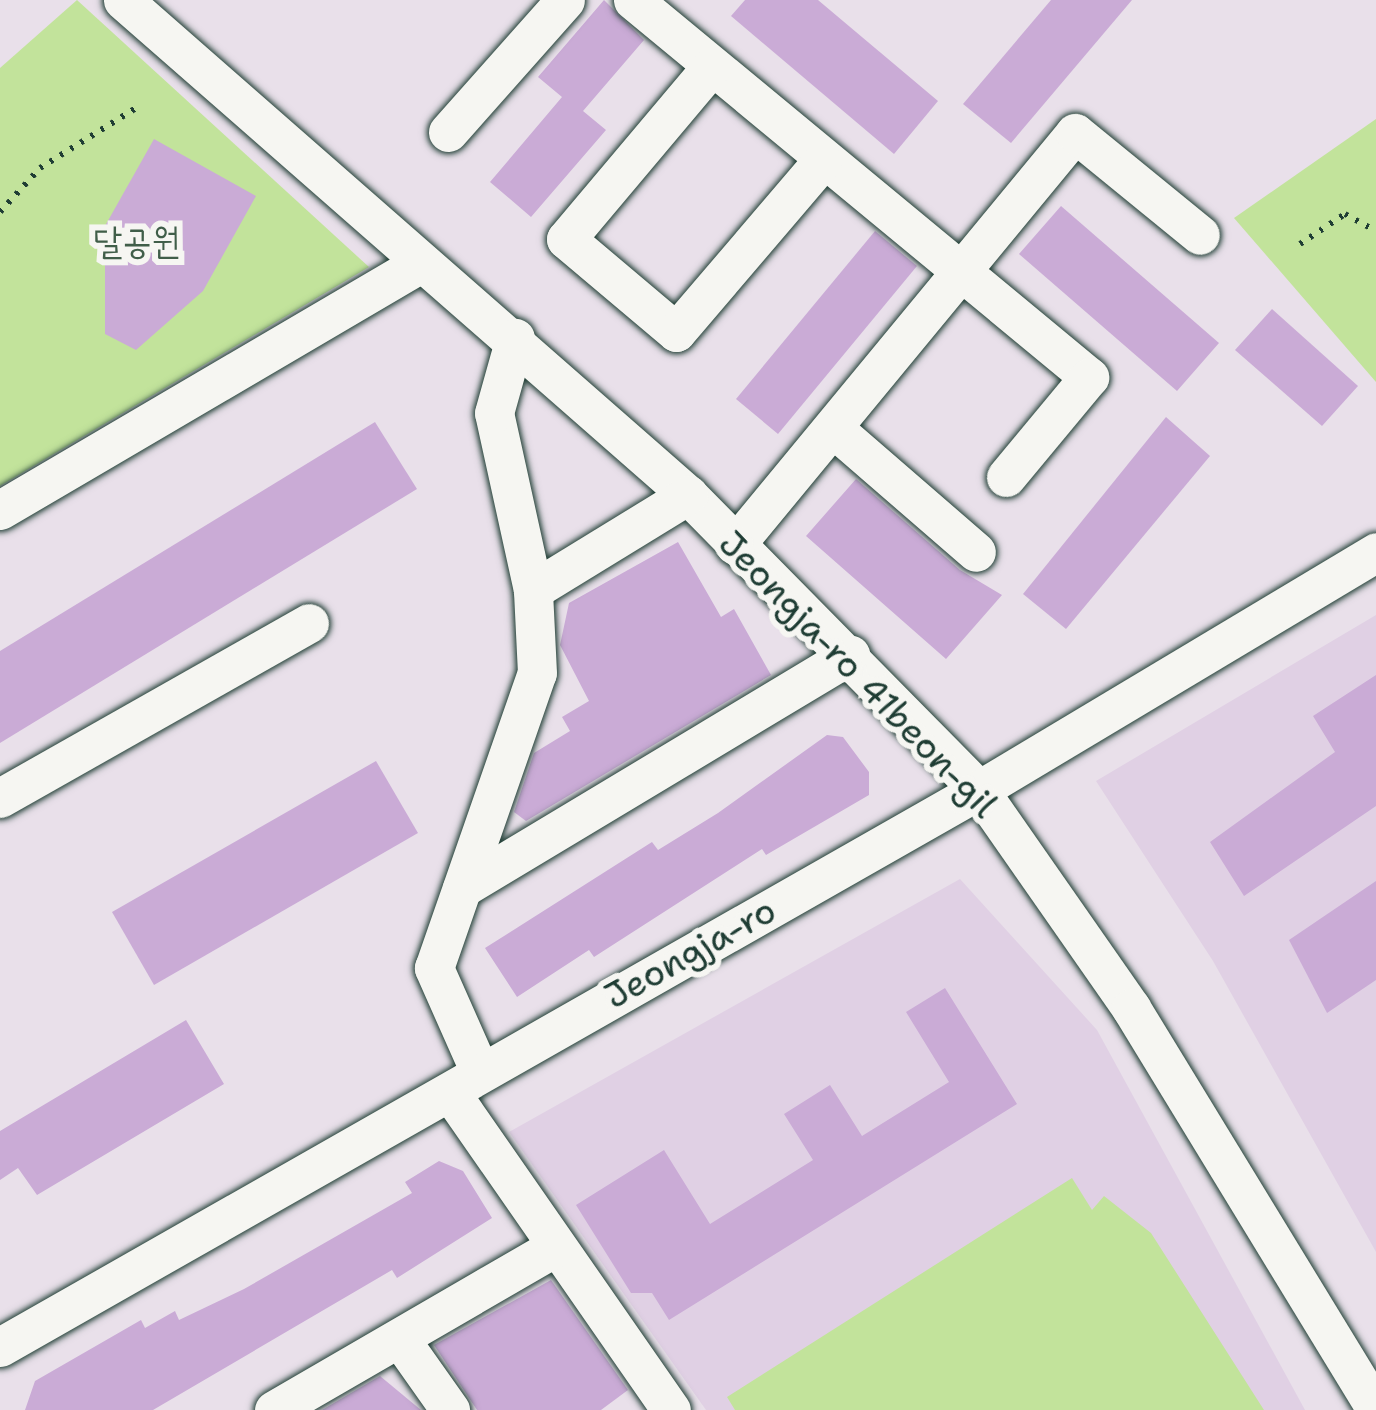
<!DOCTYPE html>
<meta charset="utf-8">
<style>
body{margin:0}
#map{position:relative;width:1376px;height:1410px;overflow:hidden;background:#e9e0ea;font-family:"Shantell Sans","Poor Story",sans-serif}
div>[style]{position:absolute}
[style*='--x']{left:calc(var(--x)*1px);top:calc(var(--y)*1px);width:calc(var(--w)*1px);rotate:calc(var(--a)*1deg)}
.built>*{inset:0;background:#e0d0e4}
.green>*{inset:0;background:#c2e39b}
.building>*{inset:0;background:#caabd6}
.path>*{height:6px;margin-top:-3px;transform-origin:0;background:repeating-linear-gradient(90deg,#1f3d34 0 3px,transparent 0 12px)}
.roads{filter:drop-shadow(0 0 3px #1f3d34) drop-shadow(0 0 3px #1f3d34)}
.minor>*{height:39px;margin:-19.5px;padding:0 19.5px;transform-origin:19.5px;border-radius:19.5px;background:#f6f6f2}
span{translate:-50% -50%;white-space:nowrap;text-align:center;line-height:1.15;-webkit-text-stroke:12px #f6f6f2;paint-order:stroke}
.park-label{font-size:36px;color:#405e49}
.street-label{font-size:36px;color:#1f3d34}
</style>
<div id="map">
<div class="built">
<i style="clip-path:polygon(1376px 615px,1376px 1252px,1213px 961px,1096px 781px)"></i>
<i style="clip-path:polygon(960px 879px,1097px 1030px,1305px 1410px,706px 1410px,509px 1132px)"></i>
</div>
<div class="green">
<i style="clip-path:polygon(77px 0,369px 267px,0 486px,0 68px)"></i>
<i style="clip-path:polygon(1376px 119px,1376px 382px,1234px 218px)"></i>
<i style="clip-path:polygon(1072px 1178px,1092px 1210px,1104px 1196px,1151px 1233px,1264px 1410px,735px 1410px,727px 1397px)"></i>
</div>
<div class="building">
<i style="clip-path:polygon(604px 0,644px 40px,583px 111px,606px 130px,531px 217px,490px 182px,562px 97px,538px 77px)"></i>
<i style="clip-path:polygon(745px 0,818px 0,938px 101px,894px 154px,731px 16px)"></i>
<i style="clip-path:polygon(1051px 0,1132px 0,1011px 143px,963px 104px)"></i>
<i style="clip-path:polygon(154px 139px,256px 196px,203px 291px,136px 350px,105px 334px,105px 226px)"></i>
<i style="clip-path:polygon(1061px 206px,1219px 343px,1177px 391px,1019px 254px)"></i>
<i style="clip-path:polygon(875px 231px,917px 266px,778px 434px,736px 399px)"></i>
<i style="clip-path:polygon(1272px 309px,1358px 386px,1322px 426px,1235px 350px)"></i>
<i style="clip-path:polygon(1166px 417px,1210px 456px,1066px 629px,1023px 594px)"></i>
<i style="clip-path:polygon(375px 422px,417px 489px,0 743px,0 651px)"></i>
<i style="clip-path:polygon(856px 479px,960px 570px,1002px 595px,946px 659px,806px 536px)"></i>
<i style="clip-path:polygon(678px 542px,721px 617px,734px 609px,771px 675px,526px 821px,514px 812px,534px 753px,570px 731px,562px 717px,589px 701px,560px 645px,569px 603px)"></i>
<i style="clip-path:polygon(1376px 675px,1376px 806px,1244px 896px,1210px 842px,1335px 752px,1313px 716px)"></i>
<i style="clip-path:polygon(827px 735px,843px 737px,869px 772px,869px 795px,766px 855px,762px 849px,594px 957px,589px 950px,517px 997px,485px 948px,652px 842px,658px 850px,718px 813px)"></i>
<i style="clip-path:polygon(376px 761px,418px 833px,154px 985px,112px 912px)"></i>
<i style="clip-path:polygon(1376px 881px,1376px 980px,1327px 1013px,1289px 940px)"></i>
<i style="clip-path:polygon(945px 988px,1017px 1104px,669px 1320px,652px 1293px,631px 1293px,576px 1205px,664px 1150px,710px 1224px,813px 1160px,784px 1114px,830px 1085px,862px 1136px,949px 1082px,906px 1012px)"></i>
<i style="clip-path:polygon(186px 1020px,224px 1084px,37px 1195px,18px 1168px,0 1180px,0 1131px)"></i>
<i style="clip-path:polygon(439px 1161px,463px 1171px,492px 1218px,397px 1278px,392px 1270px,153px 1410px,25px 1410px,35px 1381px,141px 1320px,145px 1328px,175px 1311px,179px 1320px,244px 1289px,412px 1193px,405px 1182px)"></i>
<i style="clip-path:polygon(551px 1280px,628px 1390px,601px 1410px,477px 1410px,434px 1345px)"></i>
<i style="clip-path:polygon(380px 1376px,421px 1410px,322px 1410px)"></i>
</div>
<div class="path">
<i style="--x:0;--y:212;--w:59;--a:-47.7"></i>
<i style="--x:40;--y:168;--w:113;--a:-32"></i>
<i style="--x:1300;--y:244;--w:54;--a:-33.7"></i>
<i style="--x:1345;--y:214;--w:35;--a:29"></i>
</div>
<div class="roads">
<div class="minor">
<i style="--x:123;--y:0;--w:751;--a:41.22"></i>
<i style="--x:688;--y:495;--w:414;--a:45.4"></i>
<i style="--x:979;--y:790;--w:266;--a:55.1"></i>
<i style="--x:1131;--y:1008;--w:471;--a:58.6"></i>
<i style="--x:633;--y:0;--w:592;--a:39.58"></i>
<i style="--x:1089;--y:377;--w:130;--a:129.7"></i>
<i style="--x:711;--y:67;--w:225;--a:130.1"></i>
<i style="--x:566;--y:239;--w:144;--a:40.2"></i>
<i style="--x:676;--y:332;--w:225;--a:-49.5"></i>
<i style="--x:448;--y:132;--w:176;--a:-48.4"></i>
<i style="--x:833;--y:428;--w:189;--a:40.9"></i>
<i style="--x:0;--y:510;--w:489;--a:-30.4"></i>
<i style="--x:735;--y:545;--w:534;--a:-50.47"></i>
<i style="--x:1075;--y:133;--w:161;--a:39.2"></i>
<i style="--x:533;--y:590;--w:182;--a:-31.5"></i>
<i style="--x:0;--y:798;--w:355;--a:-29.5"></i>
<i style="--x:462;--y:888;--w:453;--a:-31"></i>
<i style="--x:480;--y:1072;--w:114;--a:-113.9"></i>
<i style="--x:434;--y:968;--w:312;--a:-70.8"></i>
<i style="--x:537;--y:673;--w:83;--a:-92.8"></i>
<i style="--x:533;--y:590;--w:181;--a:-102.4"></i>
<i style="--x:494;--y:413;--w:78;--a:-74.4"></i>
<i style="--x:450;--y:1092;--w:387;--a:55.2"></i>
<i style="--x:400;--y:1339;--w:87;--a:54.8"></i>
<i style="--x:0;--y:1347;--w:1126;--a:-29.64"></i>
<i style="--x:979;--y:790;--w:463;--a:-30.9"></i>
<i style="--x:274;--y:1410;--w:323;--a:-30.1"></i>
</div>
</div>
<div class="park-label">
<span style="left:137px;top:241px">달공원</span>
</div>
<div class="street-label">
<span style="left:858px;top:674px;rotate:46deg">Jeongja-ro 41beon-gil</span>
<span style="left:690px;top:953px;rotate:-29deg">Jeongja-ro</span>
</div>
</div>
